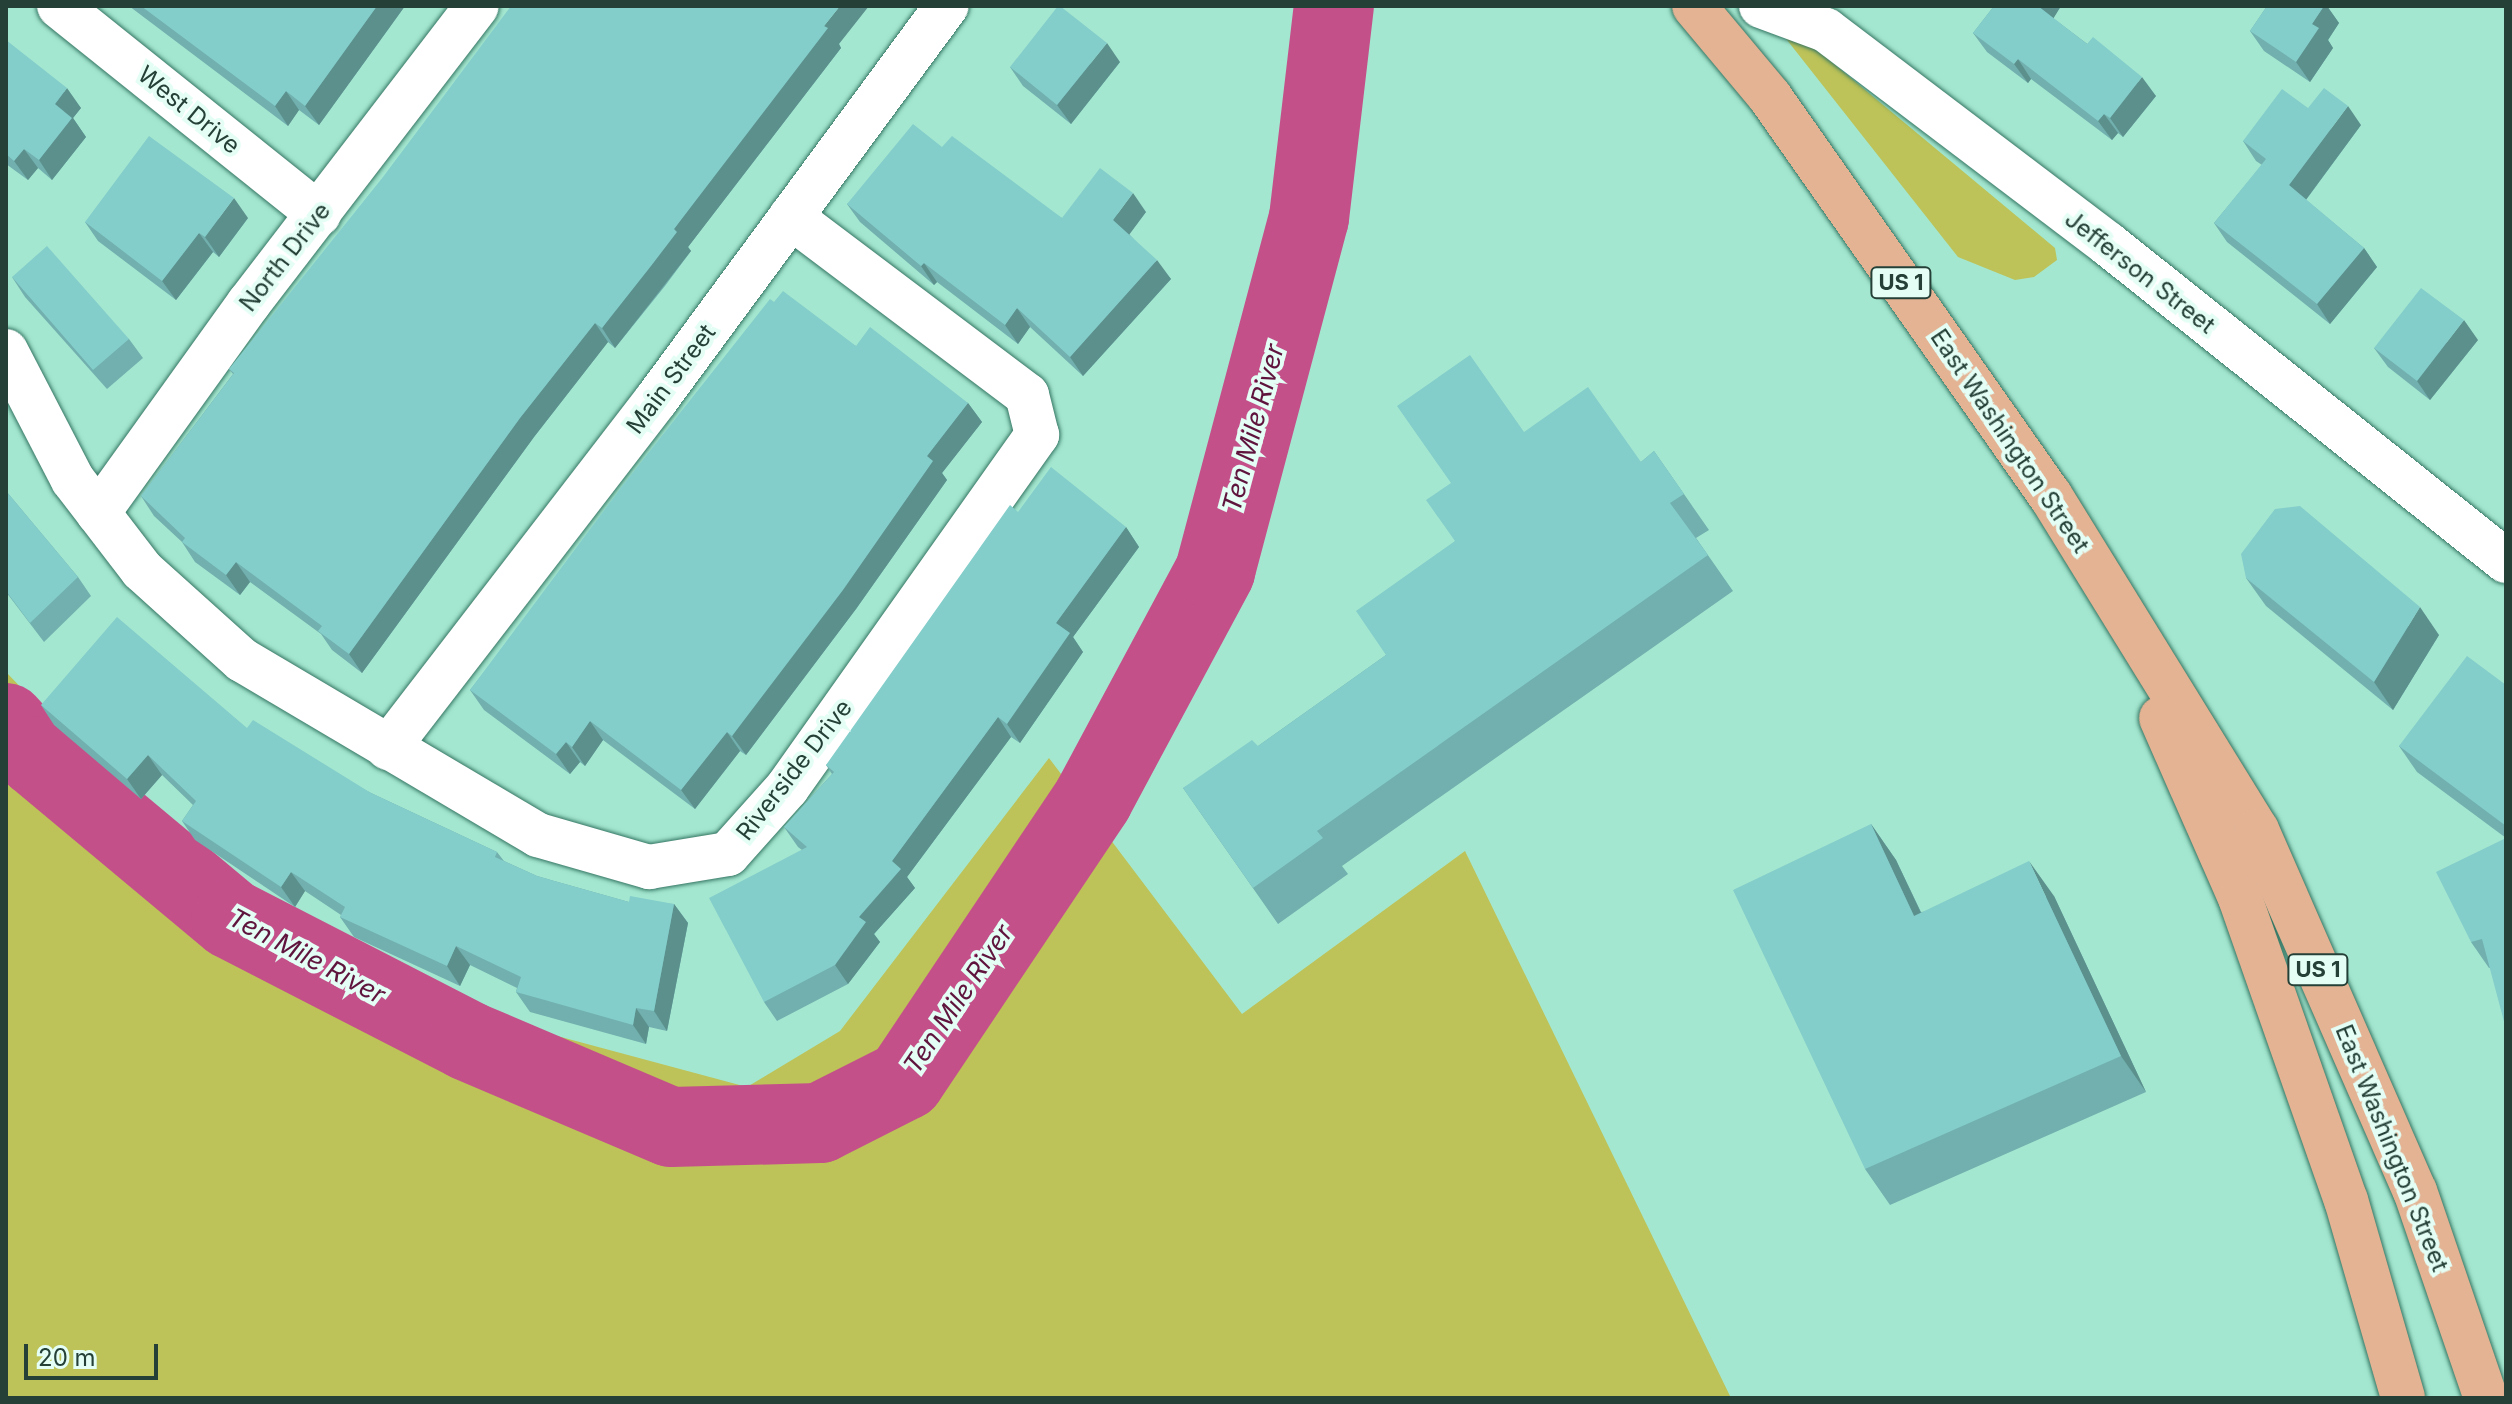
<!DOCTYPE html>
<style>
body{margin:0}
#map{position:relative;width:2512px;height:1404px;overflow:hidden;background:#a4e7d0;font-family:Inter,sans-serif}
div>[style]{position:absolute}
[style*='--x']{left:calc(var(--x)*1px);top:calc(var(--y)*1px);width:calc(var(--w)*1px);rotate:calc(var(--a)*1deg)}
.green>*{inset:0;background:#bdc358}
.river>*{height:80px;margin:-40px;padding:0 40px;transform-origin:40px;border-radius:40px;background:#c4508a}
.roads{filter:drop-shadow(0 0 2px #347562) drop-shadow(0 0 2px #347562)}
.minor>*{height:44px;margin:-22px;padding:0 22px;transform-origin:22px;border-radius:22px;background:#fff}
.major>*{height:44px;margin:-22px;padding:0 22px;transform-origin:22px;border-radius:22px;background:#e3b394}
.wall>*{inset:0;background:#71b0ae}
.shaded-wall>*{inset:0;background:#5c908d}
.building>*{inset:0;background:#83cdca}
span{translate:-50% -50%;white-space:nowrap;text-align:center;line-height:1.15;-webkit-text-stroke:8px #e4fef5;paint-order:stroke}
.shield-label span{padding:2px 6px;background:#e4fef5;border:2px solid;border-radius:6px;-webkit-text-stroke-width:0}
.shield-label{font-size:22px;color:#244037;font-weight:700}
.street-label{font-size:24px;color:#244037}
.water-label{font-size:26px;color:#5f143d;font-style:italic}
.frame{position:absolute;inset:0;border:8px solid #244037;pointer-events:none}
.scale{position:absolute;left:24px;top:1344px;width:134px;height:36px;box-sizing:border-box;border:4px solid #244037;border-top:0;padding-left:10px;font-size:24px;line-height:28px;white-space:nowrap;color:#244037;-webkit-text-stroke:6px #e4fef5;paint-order:stroke}
</style>
<div id="map">
<div class="green">
<i style="clip-path:polygon(1792px 29px,2055px 248px,2057px 260px,2034px 277px,2015px 280px,1958px 257px,1787px 40px,1784px 34px)"></i>
<i style="clip-path:polygon(6px 672px,190px 863px,479px 1015px,747px 1087px,840px 1031px,1049px 758px,1242px 1014px,1465px 851px,1731px 1398px,6px 1398px)"></i>
</div>
<div class="river">
<i style="--x:6;--y:723;--w:45;--a:47.7"></i>
<i style="--x:36;--y:756;--w:254;--a:39.9"></i>
<i style="--x:231;--y:919;--w:267;--a:27.2"></i>
<i style="--x:468;--y:1041;--w:220;--a:23"></i>
<i style="--x:671;--y:1127;--w:149;--a:-1.5"></i>
<i style="--x:820;--y:1123;--w:95;--a:-26.8"></i>
<i style="--x:905;--y:1080;--w:338;--a:-56.2"></i>
<i style="--x:1093;--y:799;--w:259;--a:-61.8"></i>
<i style="--x:1215;--y:571;--w:365;--a:-75.1"></i>
<i style="--x:1309;--y:218;--w:213;--a:-83.3"></i>
</div>
<div class="roads">
<div class="minor">
<i style="--x:59;--y:6;--w:333;--a:38.7"></i>
<i style="--x:1761;--y:6;--w:69;--a:20.3"></i>
<i style="--x:1826;--y:30;--w:354;--a:37.2"></i>
<i style="--x:2108;--y:244;--w:509;--a:38.54"></i>
<i style="--x:6;--y:351;--w:145;--a:62.6"></i>
<i style="--x:73;--y:480;--w:113;--a:52.5"></i>
<i style="--x:142;--y:570;--w:135;--a:42"></i>
<i style="--x:242;--y:660;--w:344;--a:30.6"></i>
<i style="--x:538;--y:835;--w:116;--a:16.1"></i>
<i style="--x:649;--y:867;--w:80;--a:-9.3"></i>
<i style="--x:728;--y:854;--w:89;--a:-48.2"></i>
<i style="--x:787;--y:788;--w:433;--a:-54.7"></i>
<i style="--x:1037;--y:435;--w:41;--a:-104"></i>
<i style="--x:1027;--y:395;--w:296;--a:-143"></i>
<i style="--x:98;--y:513;--w:259;--a:-54.3"></i>
<i style="--x:249;--y:303;--w:374;--a:-52.5"></i>
<i style="--x:388;--y:748;--w:439;--a:-52.4"></i>
<i style="--x:656;--y:400;--w:490;--a:-53.6"></i>
</div>
<div class="major">
<i style="--x:1694;--y:6;--w:119;--a:50.1"></i>
<i style="--x:1770;--y:97;--w:487;--a:54.9"></i>
<i style="--x:2050;--y:495;--w:394;--a:58.3"></i>
<i style="--x:2257;--y:830;--w:394;--a:66.4"></i>
<i style="--x:2415;--y:1191;--w:219;--a:71.1"></i>
<i style="--x:2161;--y:718;--w:197;--a:66.3"></i>
<i style="--x:2240;--y:898;--w:320;--a:70.7"></i>
<i style="--x:2346;--y:1200;--w:206;--a:73.9"></i>
</div>
</div>
<div class="wall">
<i style="clip-path:polygon(129px 6px,405px 6px,319px 125px,299px 110px,288px 126px)"></i>
<i style="clip-path:polygon(1994px 6px,2061px 6px,2053px 18px,2156px 96px,2123px 137px,2118px 133px,2112px 140px,2031px 79px,2028px 83px,1987px 52px,1973px 33px)"></i>
<i style="clip-path:polygon(2267px 6px,2327px 6px,2339px 23px,2328px 40px,2333px 48px,2310px 82px,2264px 51px,2250px 31px)"></i>
<i style="clip-path:polygon(6px 40px,81px 108px,73px 118px,86px 137px,52px 180px,38px 168px,28px 180px,6px 164px)"></i>
<i style="clip-path:polygon(839px 44px,841px 48px,688px 247px,691px 251px,665px 286px,615px 348px,608px 342px,534px 437px,362px 673px,332px 650px,321px 634px,250px 582px,240px 595px,195px 562px,182px 542px,154px 516px,141px 496px,233px 374px,229px 369px)"></i>
<i style="clip-path:polygon(1120px 62px,1071px 124px,1023px 86px,1010px 67px)"></i>
<i style="clip-path:polygon(2361px 125px,2306px 200px,2364px 248px,2377px 267px,2330px 324px,2227px 242px,2214px 223px,2262px 165px,2256px 161px,2243px 141px)"></i>
<i style="clip-path:polygon(942px 147px,1062px 218px,1146px 212px,1129px 234px,1171px 279px,1083px 376px,1030px 327px,1018px 344px,937px 282px,934px 285px,860px 222px,847px 204px)"></i>
<i style="clip-path:polygon(248px 218px,219px 257px,213px 252px,176px 300px,98px 241px,85px 222px)"></i>
<i style="clip-path:polygon(12px 277px,129px 339px,143px 358px,107px 389px,25px 297px)"></i>
<i style="clip-path:polygon(774px 302px,856px 346px,968px 403px,982px 422px,942px 473px,947px 480px,856px 609px,746px 755px,740px 751px,695px 809px,603px 740px,585px 766px,580px 762px,570px 774px,484px 710px,470px 690px)"></i>
<i style="clip-path:polygon(2478px 340px,2430px 400px,2388px 367px,2374px 348px)"></i>
<i style="clip-path:polygon(1524px 432px,1641px 462px,1654px 451px,1709px 530px,1696px 538px,1733px 591px,1342px 866px,1348px 874px,1278px 924px,1183px 788px,1258px 746px,1386px 655px,1455px 541px,1451px 483px)"></i>
<i style="clip-path:polygon(6px 491px,78px 577px,91px 596px,44px 642px,6px 592px)"></i>
<i style="clip-path:polygon(1126px 527px,1139px 547px,1073px 637px,1083px 652px,1020px 743px,1011px 737px,907px 877px,915px 888px,874px 934px,880px 942px,848px 984px,777px 1021px,764px 1002px,802px 850px,798px 847px,784px 827px,832px 774px,826px 765px)"></i>
<i style="clip-path:polygon(2246px 578px,2439px 635px,2393px 710px,2266px 606px)"></i>
<i style="clip-path:polygon(2506px 685px,2506px 838px,2417px 772px,2399px 746px)"></i>
<i style="clip-path:polygon(41px 705px,247px 728px,371px 793px,497px 852px,504px 861px,537px 876px,629px 902px,674px 904px,688px 923px,667px 1031px,649px 1027px,646px 1044px,530px 1012px,516px 992px,517px 988px,470px 965px,460px 986px,354px 937px,340px 917px,341px 915px,305px 891px,295px 907px,195px 840px,182px 821px,193px 805px,162px 775px,141px 799px,54px 725px)"></i>
<i style="clip-path:polygon(1871px 824px,1896px 860px,1921px 912px,2054px 896px,2146px 1092px,1890px 1205px,1865px 1169px)"></i>
<i style="clip-path:polygon(2506px 838px,2490px 968px,2489px 968px,2471px 942px)"></i>
</div>
<div class="shaded-wall">
<i style="clip-path:polygon(377px 6px,405px 6px,319px 125px,305px 106px)"></i>
<i style="clip-path:polygon(840px 6px,869px 6px,839px 44px,841px 48px,688px 247px,691px 251px,615px 348px,602px 328px,674px 229px,824px 26px)"></i>
<i style="clip-path:polygon(2037px 6px,2061px 6px,2050px 24px)"></i>
<i style="clip-path:polygon(2324px 6px,2327px 6px,2339px 23px,2328px 40px,2333px 48px,2310px 82px,2296px 62px,2312px 24px)"></i>
<i style="clip-path:polygon(1107px 43px,1120px 62px,1071px 124px,1057px 105px)"></i>
<i style="clip-path:polygon(2018px 59px,2031px 79px,2028px 83px,2014px 64px)"></i>
<i style="clip-path:polygon(2142px 77px,2156px 96px,2123px 137px,2110px 118px)"></i>
<i style="clip-path:polygon(67px 88px,81px 108px,73px 118px,86px 137px,52px 180px,39px 160px,55px 104px)"></i>
<i style="clip-path:polygon(286px 91px,299px 110px,288px 126px,275px 106px)"></i>
<i style="clip-path:polygon(2348px 106px,2361px 125px,2302px 205px,2289px 185px)"></i>
<i style="clip-path:polygon(2104px 114px,2118px 133px,2112px 140px,2098px 121px)"></i>
<i style="clip-path:polygon(24px 149px,38px 168px,28px 180px,14px 161px)"></i>
<i style="clip-path:polygon(1133px 193px,1146px 212px,1126px 239px,1113px 220px)"></i>
<i style="clip-path:polygon(234px 198px,248px 218px,219px 257px,205px 237px)"></i>
<i style="clip-path:polygon(199px 233px,213px 252px,176px 300px,162px 281px)"></i>
<i style="clip-path:polygon(2364px 248px,2377px 267px,2330px 324px,2317px 304px)"></i>
<i style="clip-path:polygon(1157px 260px,1171px 279px,1083px 376px,1070px 357px)"></i>
<i style="clip-path:polygon(924px 263px,937px 282px,934px 285px,921px 266px)"></i>
<i style="clip-path:polygon(1017px 308px,1030px 327px,1018px 344px,1005px 325px)"></i>
<i style="clip-path:polygon(2464px 320px,2478px 340px,2430px 400px,2417px 381px)"></i>
<i style="clip-path:polygon(595px 323px,608px 342px,534px 437px,362px 673px,349px 654px,520px 418px)"></i>
<i style="clip-path:polygon(968px 403px,982px 422px,942px 473px,947px 480px,856px 609px,746px 755px,732px 736px,927px 456px)"></i>
<i style="clip-path:polygon(1126px 527px,1139px 547px,1073px 637px,1083px 652px,1020px 743px,1007px 724px,1056px 623px)"></i>
<i style="clip-path:polygon(236px 562px,250px 582px,240px 595px,226px 575px)"></i>
<i style="clip-path:polygon(2420px 607px,2439px 635px,2393px 710px,2374px 682px)"></i>
<i style="clip-path:polygon(998px 717px,1011px 737px,907px 877px,915px 888px,874px 934px,880px 942px,848px 984px,835px 965px,859px 917px,892px 861px)"></i>
<i style="clip-path:polygon(590px 721px,603px 740px,585px 766px,572px 747px)"></i>
<i style="clip-path:polygon(727px 732px,740px 751px,695px 809px,681px 790px)"></i>
<i style="clip-path:polygon(566px 742px,580px 762px,570px 774px,556px 754px)"></i>
<i style="clip-path:polygon(148px 755px,162px 775px,141px 799px,127px 779px)"></i>
<i style="clip-path:polygon(1871px 824px,1896px 860px,1939px 951px,1914px 916px)"></i>
<i style="clip-path:polygon(2029px 861px,2054px 896px,2146px 1092px,2121px 1056px)"></i>
<i style="clip-path:polygon(291px 872px,305px 891px,295px 907px,281px 887px)"></i>
<i style="clip-path:polygon(674px 904px,688px 923px,667px 1031px,654px 1011px)"></i>
<i style="clip-path:polygon(456px 946px,470px 965px,460px 986px,447px 966px)"></i>
<i style="clip-path:polygon(636px 1008px,649px 1027px,646px 1044px,633px 1025px)"></i>
</div>
<div class="building">
<i style="clip-path:polygon(141px 6px,377px 6px,305px 106px,286px 91px,275px 106px)"></i>
<i style="clip-path:polygon(511px 6px,840px 6px,824px 26px,828px 28px,674px 229px,677px 232px,651px 266px,602px 328px,595px 323px,520px 418px,349px 654px,318px 631px,322px 626px,236px 562px,226px 575px,182px 542px,185px 538px,141px 496px,234px 373px,229px 369px,383px 177px)"></i>
<i style="clip-path:polygon(1058px 6px,1060px 6px,1107px 43px,1057px 105px,1010px 67px)"></i>
<i style="clip-path:polygon(1994px 6px,2038px 6px,2087px 44px,2093px 37px,2142px 77px,2110px 118px,2104px 114px,2098px 121px,2018px 59px,2014px 64px,1973px 33px)"></i>
<i style="clip-path:polygon(2267px 6px,2324px 6px,2312px 24px,2319px 28px,2296px 62px,2250px 31px)"></i>
<i style="clip-path:polygon(6px 40px,67px 88px,55px 104px,72px 118px,39px 160px,24px 149px,14px 161px,6px 154px)"></i>
<i style="clip-path:polygon(2324px 88px,2348px 106px,2289px 185px,2364px 248px,2317px 304px,2214px 223px,2266px 159px,2243px 141px,2282px 89px,2308px 108px)"></i>
<i style="clip-path:polygon(913px 124px,942px 147px,952px 136px,1062px 218px,1100px 168px,1133px 193px,1113px 220px,1157px 260px,1070px 357px,1017px 308px,1005px 325px,924px 263px,921px 266px,847px 204px)"></i>
<i style="clip-path:polygon(149px 136px,234px 198px,205px 237px,199px 233px,162px 281px,85px 222px)"></i>
<i style="clip-path:polygon(47px 246px,129px 339px,93px 370px,12px 277px)"></i>
<i style="clip-path:polygon(2421px 288px,2464px 320px,2417px 381px,2374px 348px)"></i>
<i style="clip-path:polygon(783px 291px,856px 346px,870px 327px,968px 403px,927px 456px,933px 461px,843px 590px,732px 736px,727px 732px,681px 790px,590px 721px,572px 747px,566px 742px,556px 754px,470px 690px,623px 485px,770px 299px,774px 302px)"></i>
<i style="clip-path:polygon(1470px 355px,1524px 432px,1588px 387px,1641px 462px,1654px 451px,1684px 494px,1670px 503px,1708px 555px,1317px 831px,1323px 838px,1253px 888px,1183px 788px,1252px 740px,1258px 746px,1386px 655px,1356px 611px,1455px 541px,1426px 500px,1451px 483px,1397px 406px)"></i>
<i style="clip-path:polygon(1051px 467px,1126px 527px,1056px 623px,1070px 633px,1007px 724px,998px 717px,892px 861px,901px 869px,859px 917px,866px 922px,835px 965px,764px 1002px,709px 898px,807px 847px,784px 827px,834px 772px,826px 765px,1010px 505px,1018px 512px)"></i>
<i style="clip-path:polygon(6px 491px,78px 577px,30px 623px,6px 591px)"></i>
<i style="clip-path:polygon(2300px 506px,2420px 607px,2374px 682px,2246px 578px,2241px 554px,2275px 509px)"></i>
<i style="clip-path:polygon(117px 617px,247px 728px,253px 720px,371px 793px,497px 852px,495px 857px,537px 876px,629px 902px,630px 896px,674px 904px,654px 1011px,636px 1008px,633px 1025px,516px 992px,521px 977px,456px 946px,447px 966px,340px 917px,345px 907px,291px 872px,281px 887px,182px 821px,196px 801px,148px 755px,127px 779px,41px 705px)"></i>
<i style="clip-path:polygon(2467px 656px,2506px 685px,2506px 826px,2399px 746px)"></i>
<i style="clip-path:polygon(1871px 824px,1914px 916px,2029px 861px,2121px 1056px,1865px 1169px,1733px 890px)"></i>
<i style="clip-path:polygon(2506px 838px,2506px 1029px,2482px 939px,2471px 942px,2436px 872px)"></i>
</div>
<div class="shield-label">
<span style="left:1901px;top:283px">US 1</span>
<span style="left:2318px;top:970px">US 1</span>
</div>
<div class="street-label">
<span style="left:189px;top:110px;rotate:39deg">West Drive</span>
<span style="left:285px;top:257px;rotate:-52deg">North Drive</span>
<span style="left:2140px;top:272px;rotate:38deg">Jefferson Street</span>
<span style="left:671px;top:379px;rotate:-53deg">Main Street</span>
<span style="left:2010px;top:441px;rotate:56deg">East Washington Street</span>
<span style="left:794px;top:770px;rotate:-52deg">Riverside Drive</span>
<span style="left:2392px;top:1148px;rotate:68deg">East Washington Street</span>
</div>
<div class="water-label">
<span style="left:1253px;top:428px;rotate:-75deg">Ten Mile River</span>
<span style="left:307px;top:956px;rotate:28deg">Ten Mile River</span>
<span style="left:958px;top:999px;rotate:-56deg">Ten Mile River</span>
</div>
<div class="frame"></div>
<div class="scale">20 m</div>
</div>
